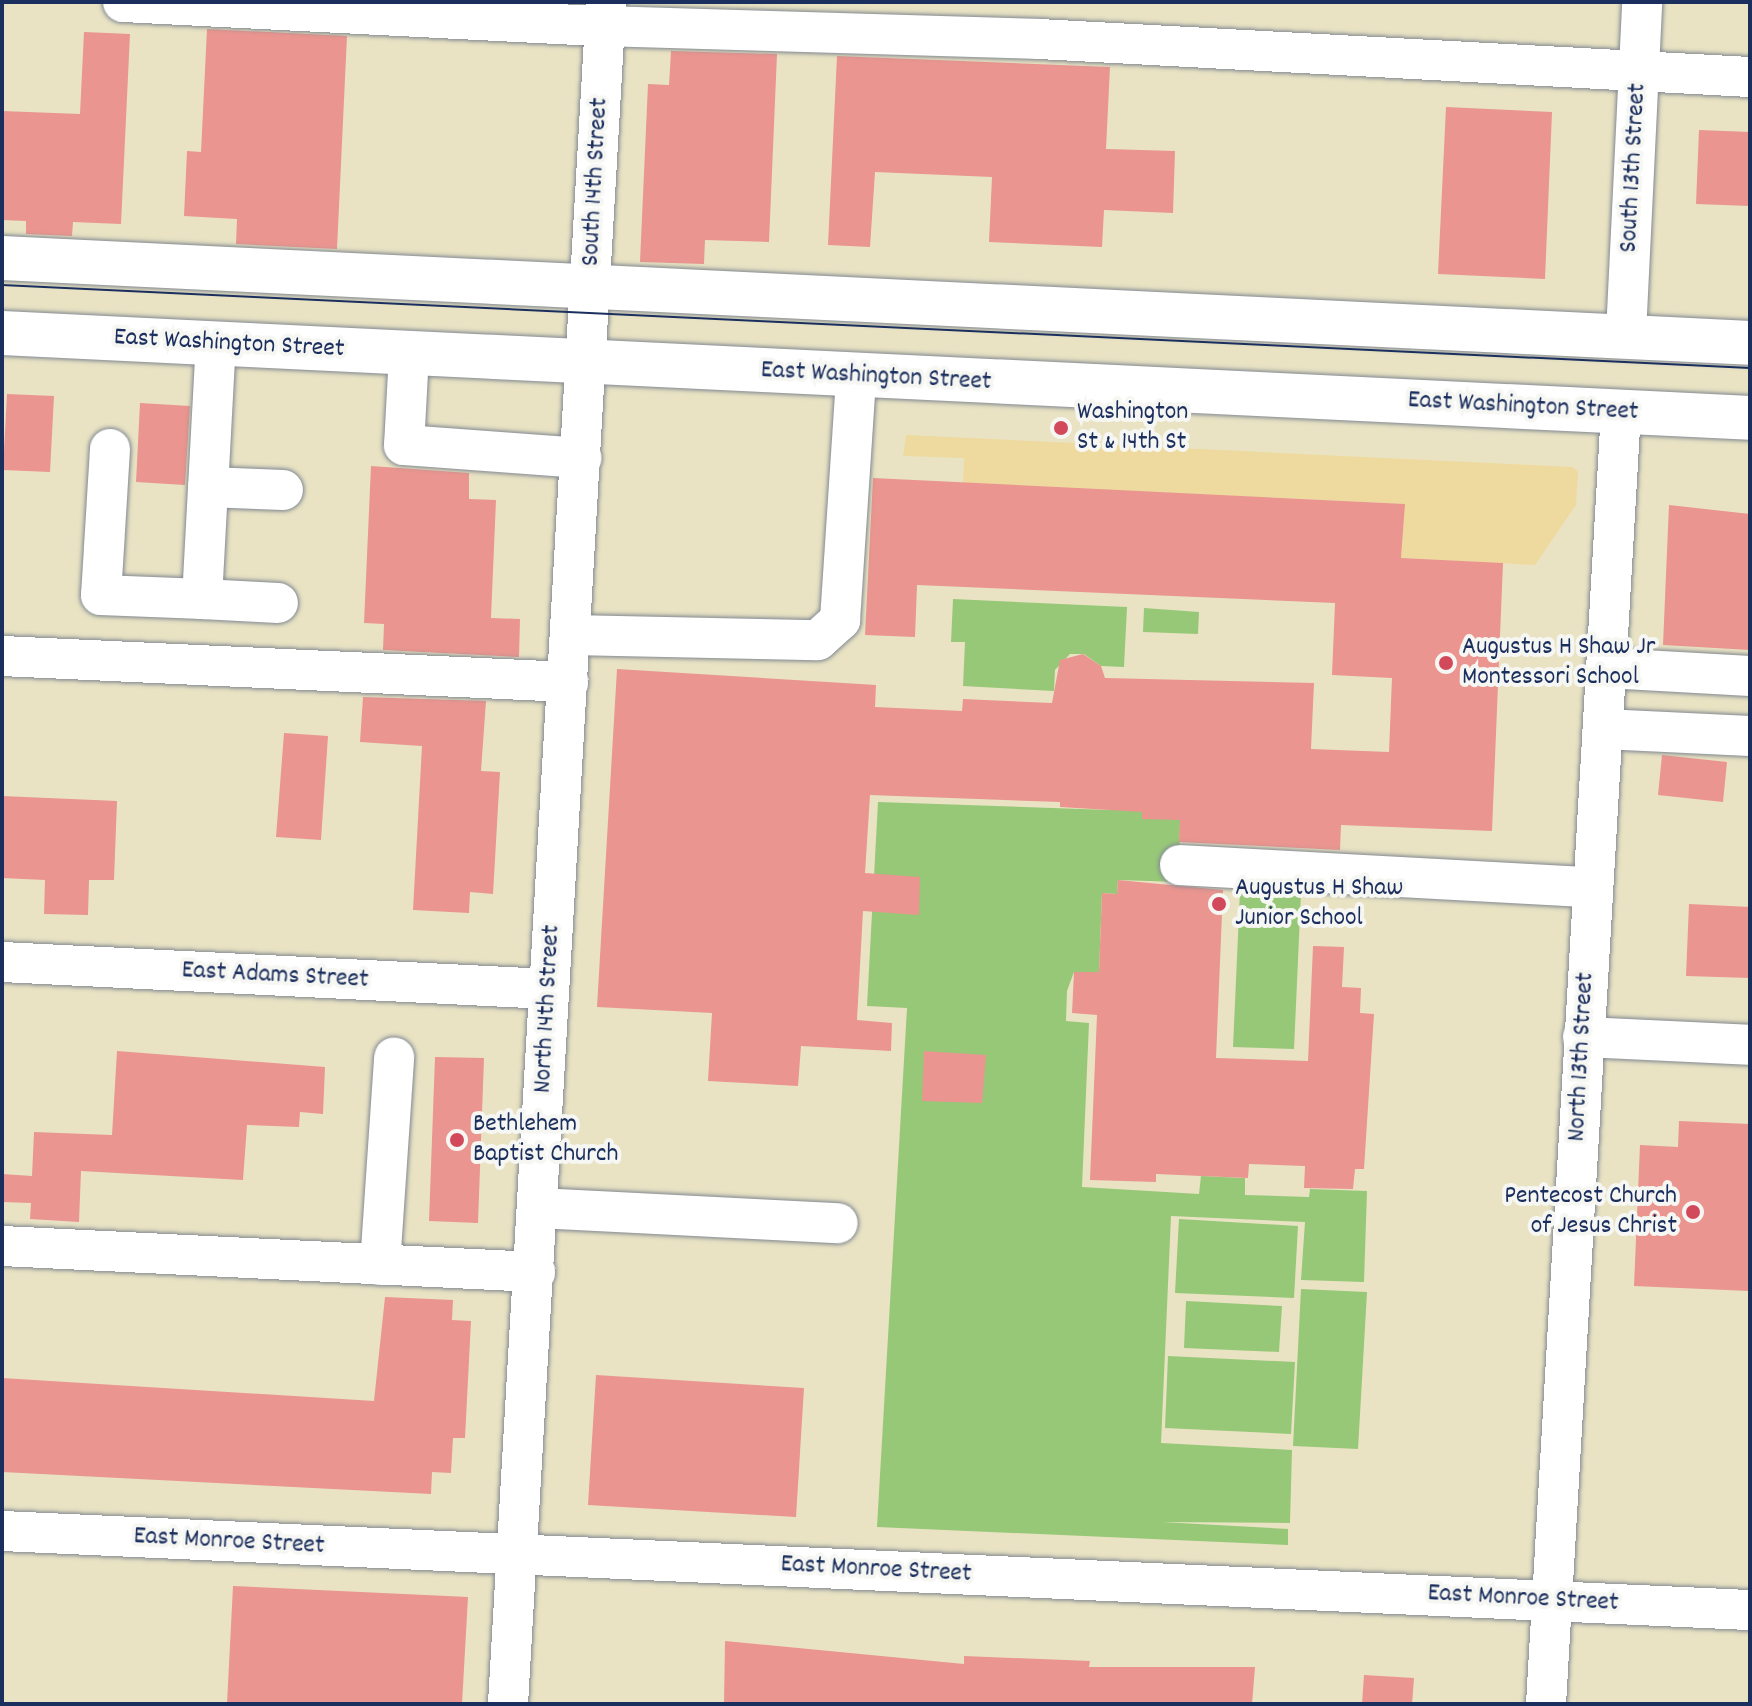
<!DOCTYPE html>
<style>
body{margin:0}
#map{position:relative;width:1752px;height:1706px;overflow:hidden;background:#e9e3c4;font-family:Dekko,sans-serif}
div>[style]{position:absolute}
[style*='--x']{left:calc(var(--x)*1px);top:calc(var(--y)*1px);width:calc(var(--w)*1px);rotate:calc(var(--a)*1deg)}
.green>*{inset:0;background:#97c877}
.sand>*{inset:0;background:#eeda9e}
.building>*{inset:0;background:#ea958f}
.roads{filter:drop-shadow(0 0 2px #828991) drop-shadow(0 0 2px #828991)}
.minor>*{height:40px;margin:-20px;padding:0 20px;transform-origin:20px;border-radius:20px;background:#fff}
.major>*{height:44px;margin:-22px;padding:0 22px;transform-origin:22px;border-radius:22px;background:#fff}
.tram>*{height:2px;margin:-1px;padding:0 1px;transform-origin:1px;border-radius:1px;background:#1b2f5e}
.dots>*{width:22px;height:22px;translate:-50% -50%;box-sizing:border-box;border:4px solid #f6f6f2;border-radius:50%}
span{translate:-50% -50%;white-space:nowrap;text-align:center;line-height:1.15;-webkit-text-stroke:8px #f6f6f2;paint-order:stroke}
.street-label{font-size:26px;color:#1b2f5e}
.poi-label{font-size:26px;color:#1b2f5e}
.left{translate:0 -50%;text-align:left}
.right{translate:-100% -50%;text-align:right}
.frame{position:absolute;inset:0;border:4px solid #1b2f5e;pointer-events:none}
</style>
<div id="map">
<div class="green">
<i style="clip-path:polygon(953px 599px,1127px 607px,1124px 667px,1101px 666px,1084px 654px,1070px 654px,1055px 670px,1054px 691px,963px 686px,965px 642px,951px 642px)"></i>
<i style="clip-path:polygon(1144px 608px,1199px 612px,1198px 634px,1143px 632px)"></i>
<i style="clip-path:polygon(1112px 770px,1180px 820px,1179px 882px,1118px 880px,1117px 894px,1102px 893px,1099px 972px,1074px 972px,1067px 991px,1066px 1021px,1089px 1023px,1082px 1187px,1199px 1194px,1201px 1176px,1245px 1178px,1245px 1195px,1309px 1197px,1310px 1189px,1367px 1191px,1364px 1282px,1301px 1280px,1305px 1222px,1171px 1216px,1161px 1443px,1292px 1450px,1290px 1523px,1162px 1522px,1288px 1529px,1288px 1545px,877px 1527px,907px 1008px,867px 1006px,878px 802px,1110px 810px)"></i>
<i style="clip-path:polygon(1240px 891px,1301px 893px,1294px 1049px,1233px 1047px)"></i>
<i style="clip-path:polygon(1179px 1219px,1298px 1226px,1294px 1298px,1175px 1293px)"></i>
<i style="clip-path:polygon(1301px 1289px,1367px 1292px,1358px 1449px,1293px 1446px)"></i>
<i style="clip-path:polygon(1186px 1301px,1282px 1306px,1279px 1352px,1184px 1348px)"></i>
<i style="clip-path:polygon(1168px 1356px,1295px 1362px,1291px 1434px,1165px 1428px)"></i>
</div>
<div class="sand">
<i style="clip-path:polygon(906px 435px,1573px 467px,1578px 472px,1576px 505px,1535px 565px,1401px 558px,1405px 504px,963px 483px,964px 458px,903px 456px)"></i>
</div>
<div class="building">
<i style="clip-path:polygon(207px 29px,347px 36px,337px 249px,236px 244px,237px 219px,184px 216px,187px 151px,201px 152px)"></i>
<i style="clip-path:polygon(84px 32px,130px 34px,121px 224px,73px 222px,72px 236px,26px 234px,26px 221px,2px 220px,2px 111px,80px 114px)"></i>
<i style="clip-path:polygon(671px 51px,777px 54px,769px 242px,705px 240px,704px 264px,640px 262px,648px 84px,669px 85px)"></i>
<i style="clip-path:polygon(837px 56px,1110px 67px,1106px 149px,1175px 151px,1173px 213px,1104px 210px,1102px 247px,989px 242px,992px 177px,875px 172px,870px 247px,828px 245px)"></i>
<i style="clip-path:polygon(1446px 107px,1552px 112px,1545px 279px,1438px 274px)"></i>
<i style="clip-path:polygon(1699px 130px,1750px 132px,1750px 206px,1696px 204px)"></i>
<i style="clip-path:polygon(7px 394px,54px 396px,50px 472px,3px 470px)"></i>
<i style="clip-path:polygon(140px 403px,190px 406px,185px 485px,136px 482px)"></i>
<i style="clip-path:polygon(371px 466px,469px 473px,469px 499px,496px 500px,491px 618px,520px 619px,519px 657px,383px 650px,384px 624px,364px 623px)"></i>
<i style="clip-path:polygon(873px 478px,1405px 504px,1401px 558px,1503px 563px,1492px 831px,1341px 825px,1340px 850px,1179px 842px,1180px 820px,1142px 819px,1142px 812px,1060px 807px,1060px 802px,870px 795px,865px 873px,920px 877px,919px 915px,863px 911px,857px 1020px,892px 1023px,891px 1051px,801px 1046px,798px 1086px,708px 1081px,712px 1013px,597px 1007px,617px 669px,876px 685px,875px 707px,962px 711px,963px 699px,1052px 703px,1060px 660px,1083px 654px,1101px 666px,1105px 678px,1314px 683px,1311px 749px,1389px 752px,1392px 678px,1332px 675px,1335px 603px,917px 585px,915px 637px,865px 635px)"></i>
<i style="clip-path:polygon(1669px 505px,1750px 514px,1750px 650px,1663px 645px)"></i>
<i style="clip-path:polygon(363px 697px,486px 701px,481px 771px,500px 772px,493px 894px,470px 892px,469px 913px,413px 910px,422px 746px,360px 742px)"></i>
<i style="clip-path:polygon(284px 733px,328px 736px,321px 840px,276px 837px)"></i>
<i style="clip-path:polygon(1662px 755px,1727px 762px,1723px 802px,1658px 795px)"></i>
<i style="clip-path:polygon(2px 796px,117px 801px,114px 880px,89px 880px,88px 915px,44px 914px,45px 880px,2px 878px)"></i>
<i style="clip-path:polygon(1118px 880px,1223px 890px,1216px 1058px,1308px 1061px,1313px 946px,1344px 947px,1342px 987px,1361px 988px,1360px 1013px,1374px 1014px,1364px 1169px,1355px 1169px,1353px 1189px,1304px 1188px,1305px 1166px,1249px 1164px,1248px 1178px,1156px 1174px,1156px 1182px,1090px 1180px,1097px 1015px,1072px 1013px,1074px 972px,1099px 972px,1102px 893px,1117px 894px)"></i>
<i style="clip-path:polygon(1689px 904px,1750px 907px,1750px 978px,1686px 976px)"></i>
<i style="clip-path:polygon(117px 1051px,325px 1067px,323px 1114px,300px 1112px,299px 1127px,247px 1125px,243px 1180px,81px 1171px,79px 1222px,30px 1219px,31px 1203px,2px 1202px,2px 1174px,32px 1176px,34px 1132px,112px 1135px)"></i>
<i style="clip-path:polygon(924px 1051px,986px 1055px,982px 1103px,922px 1101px)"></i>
<i style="clip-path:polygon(435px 1057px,484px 1058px,478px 1223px,429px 1221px)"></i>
<i style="clip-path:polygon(1679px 1121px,1750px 1124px,1749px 1291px,1634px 1286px,1640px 1145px,1678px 1147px)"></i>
<i style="clip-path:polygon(385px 1297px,453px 1300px,452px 1320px,471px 1321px,465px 1438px,453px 1438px,451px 1473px,432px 1472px,431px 1494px,2px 1472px,2px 1378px,374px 1401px)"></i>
<i style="clip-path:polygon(596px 1375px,804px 1388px,796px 1517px,588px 1505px)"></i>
<i style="clip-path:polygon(233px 1586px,468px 1597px,462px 1704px,227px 1704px)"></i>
<i style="clip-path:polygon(725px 1641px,964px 1664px,964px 1656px,1090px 1661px,1089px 1667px,1255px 1667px,1252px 1704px,724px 1704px)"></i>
<i style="clip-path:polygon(1364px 1675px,1414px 1678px,1412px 1704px,1362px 1704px)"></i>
</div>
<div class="roads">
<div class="minor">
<i style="--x:123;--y:2;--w:483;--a:2.9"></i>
<i style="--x:605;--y:26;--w:434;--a:1.7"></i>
<i style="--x:1039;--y:39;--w:712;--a:3.06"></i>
<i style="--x:1626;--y:334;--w:332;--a:-87.2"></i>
<i style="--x:409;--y:354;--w:91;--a:93.1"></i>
<i style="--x:404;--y:445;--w:178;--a:4.2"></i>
<i style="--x:110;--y:449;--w:146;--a:93.5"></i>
<i style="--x:101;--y:595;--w:101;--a:2.3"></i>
<i style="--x:202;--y:599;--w:255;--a:-86.9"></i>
<i style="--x:208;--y:487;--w:75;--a:2.3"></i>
<i style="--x:202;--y:599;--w:76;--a:3"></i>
<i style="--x:571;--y:635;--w:247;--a:1.2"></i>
<i style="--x:818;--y:640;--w:30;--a:-42"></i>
<i style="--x:840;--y:620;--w:245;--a:-86.2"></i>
<i style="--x:2;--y:656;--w:567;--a:2.63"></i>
<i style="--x:1607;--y:668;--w:143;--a:3.2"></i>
<i style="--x:1603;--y:729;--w:147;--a:2.7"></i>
<i style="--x:1180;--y:865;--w:413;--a:3.1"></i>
<i style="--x:2;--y:962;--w:547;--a:2.83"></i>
<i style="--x:1583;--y:1037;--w:167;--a:2.7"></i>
<i style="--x:538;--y:1208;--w:300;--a:2.9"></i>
<i style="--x:2;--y:1246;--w:534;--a:2.79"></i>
<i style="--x:380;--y:1265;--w:208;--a:-86.1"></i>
<i style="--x:2;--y:1531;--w:1750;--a:2.59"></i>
<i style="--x:508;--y:1704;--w:1705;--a:-86.7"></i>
<i style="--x:1546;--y:1704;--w:1295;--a:-86.68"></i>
</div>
<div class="major">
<i style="--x:2;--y:258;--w:1750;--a:2.78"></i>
<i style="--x:2;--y:333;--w:1750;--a:2.78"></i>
</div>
</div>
<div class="tram">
<i style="--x:2;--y:285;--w:1750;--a:2.72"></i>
</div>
<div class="dots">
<i style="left:1061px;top:428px;background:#d1495b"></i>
<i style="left:1446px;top:663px;background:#d1495b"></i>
<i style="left:1219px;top:904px;background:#d1495b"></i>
<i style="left:457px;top:1140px;background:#d1495b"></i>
<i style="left:1693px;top:1212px;background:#d1495b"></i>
</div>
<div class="street-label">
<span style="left:1634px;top:168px;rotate:-87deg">South 13th Street</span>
<span style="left:596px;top:182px;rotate:-87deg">South 14th Street</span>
<span style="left:229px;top:344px;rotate:3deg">East Washington Street</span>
<span style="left:876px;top:377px;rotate:3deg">East Washington Street</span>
<span style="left:1523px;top:407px;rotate:3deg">East Washington Street</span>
<span style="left:275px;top:976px;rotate:3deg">East Adams Street</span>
<span style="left:548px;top:1009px;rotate:-87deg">North 14th Street</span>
<span style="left:1582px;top:1057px;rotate:-87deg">North 13th Street</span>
<span style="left:229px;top:1542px;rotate:3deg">East Monroe Street</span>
<span style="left:876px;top:1570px;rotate:3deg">East Monroe Street</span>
<span style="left:1523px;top:1599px;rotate:3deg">East Monroe Street</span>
</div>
<div class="poi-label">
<span class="left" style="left:1077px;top:428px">Washington<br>St &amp; 14th St</span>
<span class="left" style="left:1462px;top:663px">Augustus H Shaw Jr<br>Montessori School</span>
<span class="left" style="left:1235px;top:904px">Augustus H Shaw<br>Junior School</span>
<span class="left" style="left:473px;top:1140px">Bethlehem<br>Baptist Church</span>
<span class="right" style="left:1677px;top:1212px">Pentecost Church<br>of Jesus Christ</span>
</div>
<div class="frame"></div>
</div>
